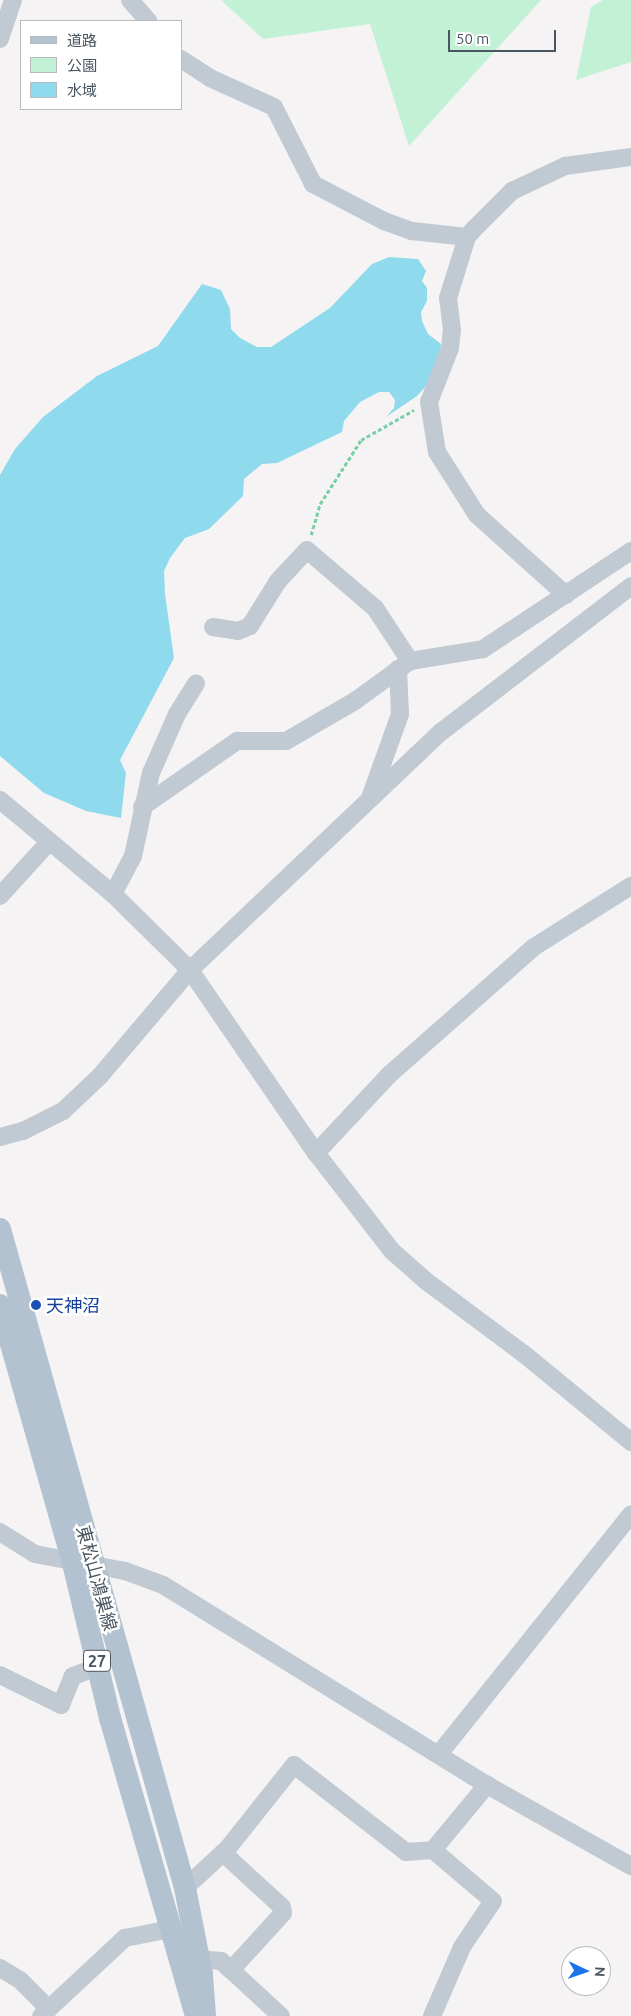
<!DOCTYPE html>
<meta charset="utf-8">
<style>
body{margin:0}
#map{position:relative;width:631px;height:2016px;overflow:hidden;background:#f5f3f3;font-family:Ubuntu,"Noto Sans JP",sans-serif}
div>[style]{position:absolute}
[style*='--x']{left:calc(var(--x)*1px);top:calc(var(--y)*1px);width:calc(var(--w)*1px);rotate:calc(var(--a)*1deg)}
.green>*{inset:0;background:#c3f1d5}
.water>*{inset:0;background:#90daee}
.path>*{height:2.5px;margin-top:-1.25px;transform-origin:0;background:repeating-linear-gradient(90deg,#7ad0a6 0 4px,transparent 0 6.5px)}
.minor>*{height:18px;margin:-9px;padding:0 9px;transform-origin:9px;border-radius:9px;background:#c1cad2}
.major>*{height:22px;margin:-11px;padding:0 11px;transform-origin:11px;border-radius:11px;background:#b3c2d1}
.dots>*{width:14px;height:14px;translate:-50% -50%;box-sizing:border-box;border:2px solid #fff;border-radius:50%}
span{translate:-50% -50%;white-space:nowrap;text-align:center;line-height:1.15;-webkit-text-stroke:5px #fff;paint-order:stroke}
.shield-label span{padding:1px 4px;background:#fff;border:1px solid;border-radius:4px;-webkit-text-stroke-width:0}
.shield-label{font-size:16px;color:#4a5661;font-weight:700}
.transit-label{font-size:18px;color:#164399}
.left{translate:0 -50%;text-align:left}
.street-label{font-size:18px;color:#4a5661}
.legend{position:absolute;left:20px;top:20px;width:162px;height:90px;box-sizing:border-box;background:#fff;border:1px solid #b7bbc0;margin:0;padding:6px 9px;list-style:none;font-size:15px;color:#4a5661}
.legend li{display:flex;align-items:center;gap:10px;height:25px}
.legend b{width:25px;border:1px solid #b7bbc0}
.north{position:absolute;left:561px;top:1946px;width:50px;height:50px;box-sizing:border-box;background:#fff;border:1px solid #b7bbc0;border-radius:50%;rotate:93deg;font-size:14px;font-weight:700;line-height:20px;text-align:center;color:#4a5661}
.north::after{content:'';display:block;margin:auto;width:18px;height:22px;background:#1a73e8;clip-path:polygon(50% 0,100% 100%,50% 72%,0 100%)}
.scale{position:absolute;left:448px;top:30px;width:108px;height:22px;box-sizing:border-box;border:2px solid #4a5661;border-top:0;padding-left:6px;font-size:15px;line-height:18px;white-space:nowrap;color:#4a5661;-webkit-text-stroke:4px #fff;paint-order:stroke}
</style>
<div id="map">
<div class="green">
<i style="clip-path:polygon(221px 0,541px 0,409px 146px,370px 24px,263px 39px)"></i>
<i style="clip-path:polygon(603px 0,631px 0,631px 62px,576px 80px,591px 7px)"></i>
</div>
<div class="water">
<i style="clip-path:polygon(389px 257px,418px 259px,426px 271px,422px 281px,427px 288px,427px 301px,421px 312px,422px 321px,428px 334px,441px 344px,439px 362px,430px 382px,417px 396px,386px 417px,394px 408px,395px 400px,389px 392px,379px 392px,360px 402px,344px 421px,342px 432px,277px 463px,262px 464px,244px 479px,243px 496px,209px 529px,185px 538px,170px 558px,164px 571px,165px 594px,174px 658px,120px 760px,126px 773px,121px 818px,86px 811px,44px 793px,0 756px,0 475px,15px 449px,43px 417px,97px 376px,158px 346px,202px 284px,221px 290px,230px 309px,231px 329px,240px 338px,257px 347px,271px 347px,330px 308px,372px 264px)"></i>
</div>
<div class="path">
<i style="--x:311;--y:535;--w:32;--a:-74"></i>
<i style="--x:320;--y:504;--w:76;--a:-57.4"></i>
<i style="--x:361;--y:440;--w:61;--a:-29.5"></i>
</div>
<div class="minor">
<i style="--x:130;--y:0;--w:28;--a:49"></i>
<i style="--x:0;--y:39;--w:41;--a:-71.6"></i>
<i style="--x:181;--y:59;--w:35;--a:33"></i>
<i style="--x:210;--y:78;--w:70;--a:24.4"></i>
<i style="--x:274;--y:107;--w:86;--a:63.1"></i>
<i style="--x:313;--y:184;--w:80;--a:27.5"></i>
<i style="--x:384;--y:221;--w:30;--a:20"></i>
<i style="--x:412;--y:231;--w:55;--a:6.2"></i>
<i style="--x:566;--y:595;--w:120;--a:-138"></i>
<i style="--x:477;--y:515;--w:75;--a:-122.4"></i>
<i style="--x:437;--y:452;--w:51;--a:-99.1"></i>
<i style="--x:429;--y:402;--w:58;--a:-68.7"></i>
<i style="--x:450;--y:348;--w:18;--a:-84"></i>
<i style="--x:452;--y:330;--w:32;--a:-97"></i>
<i style="--x:448;--y:298;--w:64;--a:-72.7"></i>
<i style="--x:467;--y:237;--w:11;--a:-49"></i>
<i style="--x:474;--y:229;--w:54;--a:-45"></i>
<i style="--x:512;--y:191;--w:59;--a:-25.3"></i>
<i style="--x:565;--y:166;--w:67;--a:-7.8"></i>
<i style="--x:213;--y:627;--w:25;--a:9"></i>
<i style="--x:238;--y:631;--w:13;--a:-23"></i>
<i style="--x:250;--y:626;--w:53;--a:-58.1"></i>
<i style="--x:278;--y:581;--w:42;--a:-46.9"></i>
<i style="--x:307;--y:550;--w:89;--a:40.5"></i>
<i style="--x:375;--y:608;--w:64;--a:56.6"></i>
<i style="--x:370;--y:798;--w:89;--a:-70.3"></i>
<i style="--x:400;--y:714;--w:45;--a:-92.5"></i>
<i style="--x:0;--y:800;--w:147;--a:39.8"></i>
<i style="--x:113;--y:894;--w:108;--a:44.6"></i>
<i style="--x:190;--y:970;--w:222;--a:55.5"></i>
<i style="--x:316;--y:1153;--w:124;--a:52.2"></i>
<i style="--x:392;--y:1251;--w:45;--a:41.4"></i>
<i style="--x:426;--y:1281;--w:122;--a:36.7"></i>
<i style="--x:524;--y:1354;--w:139;--a:39.4"></i>
<i style="--x:142;--y:807;--w:116;--a:-34.8"></i>
<i style="--x:237;--y:741;--w:49;--a:0"></i>
<i style="--x:286;--y:741;--w:80;--a:-30.1"></i>
<i style="--x:355;--y:701;--w:68;--a:-36"></i>
<i style="--x:410;--y:661;--w:74;--a:-9.3"></i>
<i style="--x:483;--y:649;--w:178;--a:-33.5"></i>
<i style="--x:113;--y:894;--w:43;--a:-62.2"></i>
<i style="--x:133;--y:856;--w:85;--a:-77.8"></i>
<i style="--x:151;--y:773;--w:64;--a:-66.2"></i>
<i style="--x:177;--y:714;--w:36;--a:-58"></i>
<i style="--x:0;--y:896;--w:73;--a:-47.8"></i>
<i style="--x:0;--y:1137;--w:24;--a:-15"></i>
<i style="--x:23;--y:1131;--w:45;--a:-26.6"></i>
<i style="--x:63;--y:1111;--w:51;--a:-43.4"></i>
<i style="--x:100;--y:1076;--w:139;--a:-49.7"></i>
<i style="--x:190;--y:970;--w:346;--a:-43.5"></i>
<i style="--x:441;--y:732;--w:240;--a:-37.5"></i>
<i style="--x:316;--y:1153;--w:108;--a:-46.9"></i>
<i style="--x:390;--y:1074;--w:192;--a:-41.4"></i>
<i style="--x:534;--y:947;--w:115;--a:-32.2"></i>
<i style="--x:0;--y:1532;--w:41;--a:32.2"></i>
<i style="--x:35;--y:1554;--w:92;--a:10.7"></i>
<i style="--x:125;--y:1571;--w:40;--a:20.2"></i>
<i style="--x:163;--y:1585;--w:381;--a:31.7"></i>
<i style="--x:487;--y:1785;--w:165;--a:29.4"></i>
<i style="--x:0;--y:1675;--w:68;--a:26.2"></i>
<i style="--x:61;--y:1705;--w:31;--a:-68"></i>
<i style="--x:73;--y:1676;--w:27;--a:-20"></i>
<i style="--x:439;--y:1754;--w:307;--a:-51.3"></i>
<i style="--x:185;--y:1888;--w:59;--a:-42.9"></i>
<i style="--x:228;--y:1848;--w:106;--a:-51.5"></i>
<i style="--x:294;--y:1765;--w:142;--a:37.8"></i>
<i style="--x:406;--y:1852;--w:27;--a:-4"></i>
<i style="--x:199;--y:1959;--w:22;--a:5"></i>
<i style="--x:221;--y:1961;--w:13;--a:42"></i>
<i style="--x:231;--y:1970;--w:77;--a:-47.6"></i>
<i style="--x:283;--y:1913;--w:6;--a:-99"></i>
<i style="--x:282;--y:1907;--w:80;--a:-137.5"></i>
<i style="--x:0;--y:1968;--w:23;--a:31"></i>
<i style="--x:20;--y:1980;--w:41;--a:45"></i>
<i style="--x:231;--y:1970;--w:68;--a:42.6"></i>
<i style="--x:41;--y:2016;--w:115;--a:-42.9"></i>
<i style="--x:125;--y:1938;--w:47;--a:-11.1"></i>
<i style="--x:432;--y:2016;--w:75;--a:-66.5"></i>
<i style="--x:462;--y:1947;--w:55;--a:-56"></i>
<i style="--x:493;--y:1901;--w:79;--a:-139.6"></i>
<i style="--x:433;--y:1850;--w:85;--a:-50.3"></i>
</div>
<div class="major">
<i style="--x:0;--y:1229;--w:684;--a:74.32"></i>
<i style="--x:185;--y:1888;--w:89;--a:78.9"></i>
<i style="--x:202;--y:1975;--w:41;--a:85.8"></i>
<i style="--x:0;--y:1305;--w:268;--a:74.2"></i>
<i style="--x:73;--y:1563;--w:159;--a:76.6"></i>
<i style="--x:110;--y:1718;--w:307;--a:73.9"></i>
</div>
<div class="dots">
<i style="left:36px;top:1305px;background:#1a4fb4"></i>
</div>
<div class="shield-label">
<span style="left:97px;top:1661px">27</span>
</div>
<div class="transit-label">
<span class="left" style="left:46px;top:1305px">天神沼</span>
</div>
<div class="street-label">
<span style="left:97px;top:1578px;rotate:75deg">東松山鴻巣線</span>
</div>
<ul class="legend">
<li><b style="height:6px;background:#b3c2d1"></b>道路</li>
<li><b style="height:14px;background:#c3f1d5"></b>公園</li>
<li><b style="height:14px;background:#90daee"></b>水域</li>
</ul>
<div class="north">N</div>
<div class="scale">50 m</div>
</div>
